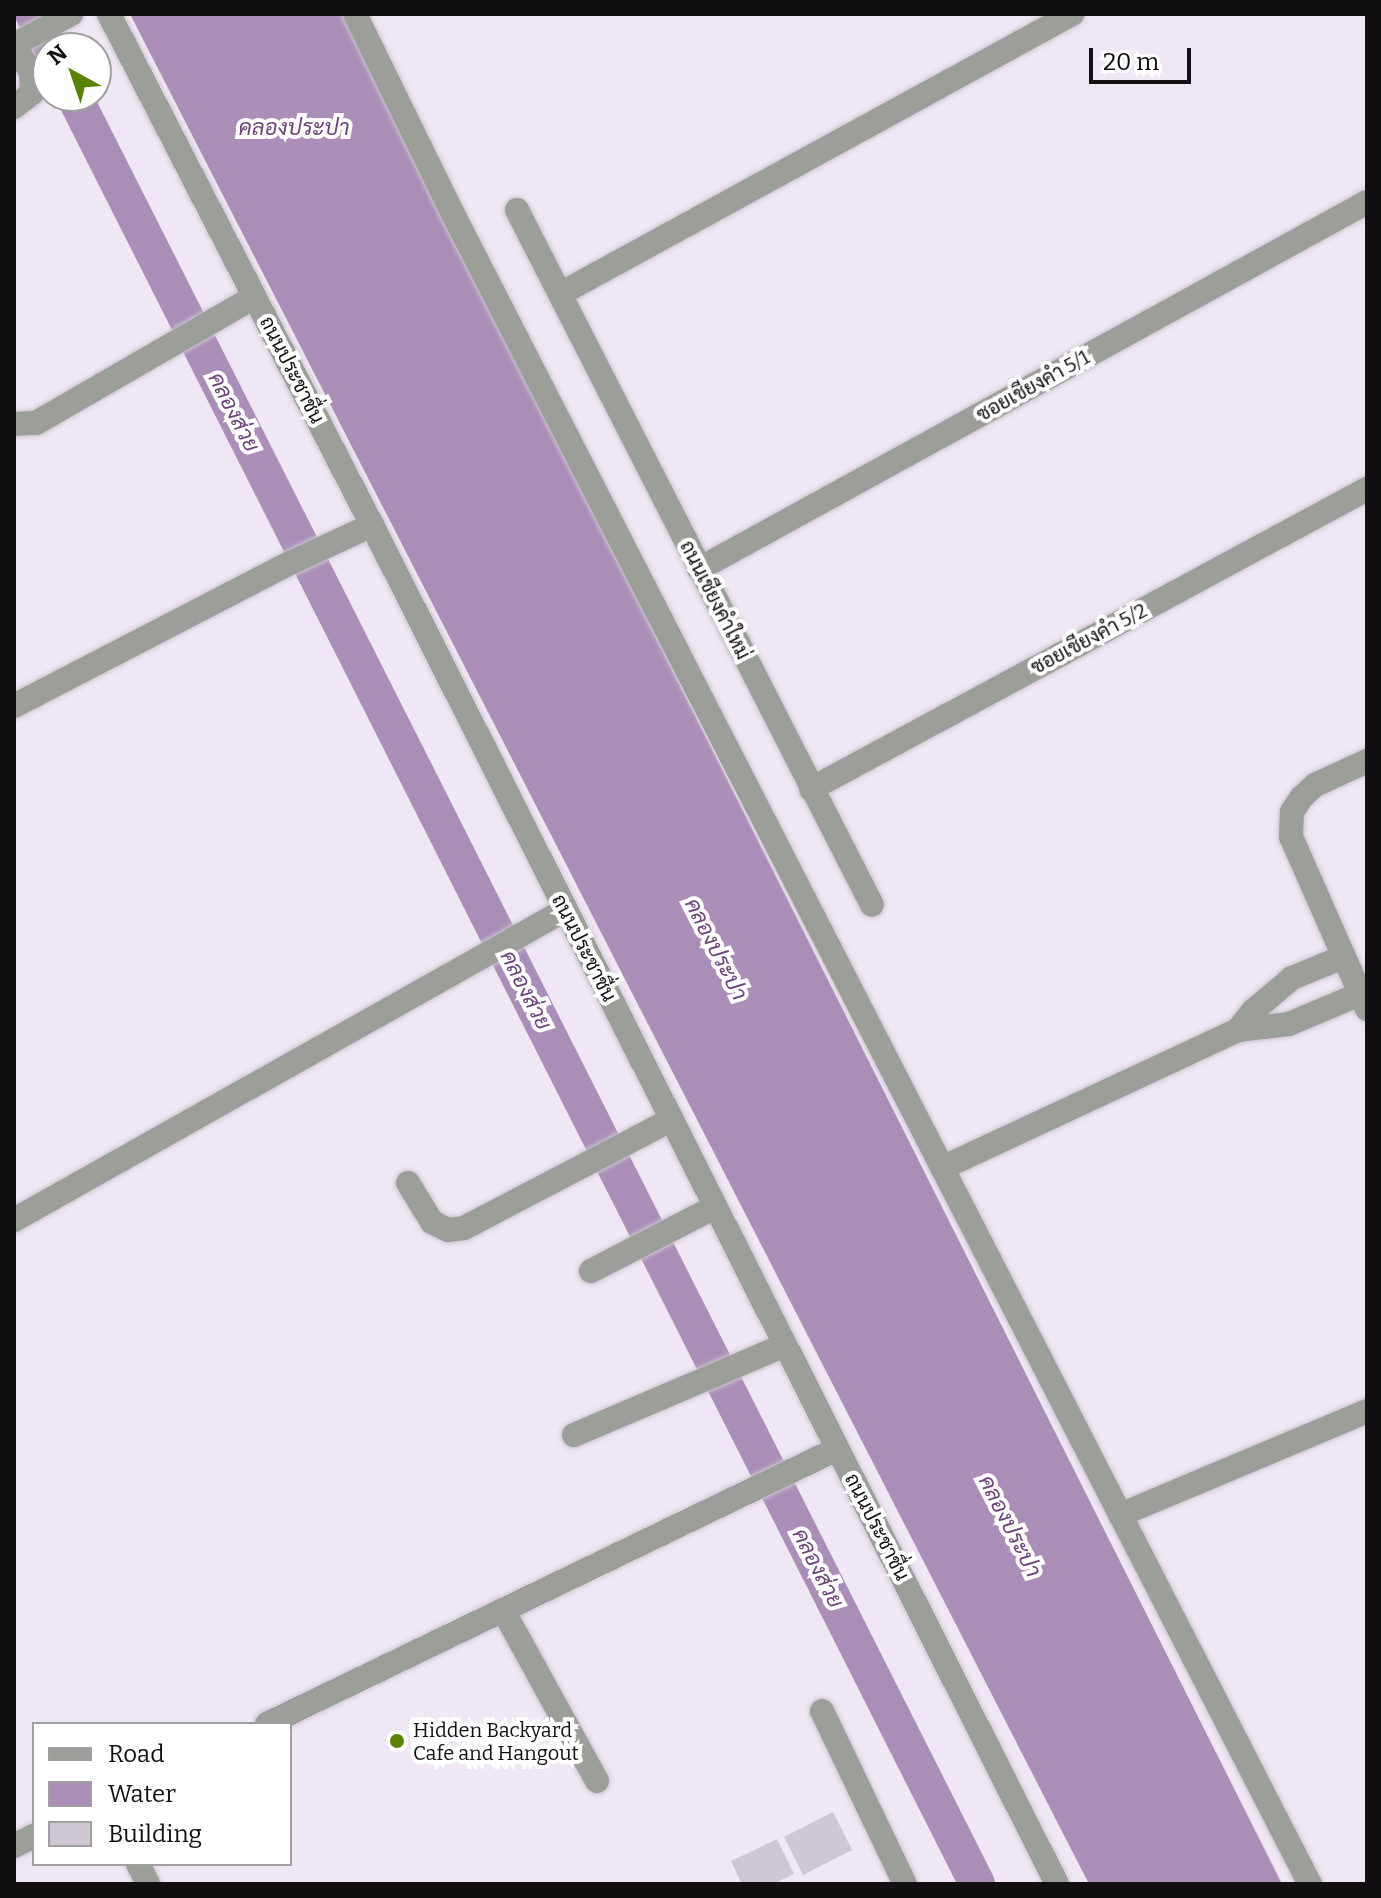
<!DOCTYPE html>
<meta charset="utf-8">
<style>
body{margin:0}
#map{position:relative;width:1381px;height:1898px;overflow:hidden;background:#f0e7f4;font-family:Bitter,Sarabun,serif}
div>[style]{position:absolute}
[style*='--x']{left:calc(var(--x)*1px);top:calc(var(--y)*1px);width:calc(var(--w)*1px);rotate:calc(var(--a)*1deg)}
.water>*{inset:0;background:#ab8eb8}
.canal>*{height:36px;margin:-18px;padding:0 18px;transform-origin:18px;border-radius:18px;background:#ab8eb8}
.building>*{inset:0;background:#d0c7d4}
.roads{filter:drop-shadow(0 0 2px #ccc4d0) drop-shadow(0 0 2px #ccc4d0)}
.minor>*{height:24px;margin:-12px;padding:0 12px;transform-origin:12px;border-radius:12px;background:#9c9f99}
.dots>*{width:22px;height:22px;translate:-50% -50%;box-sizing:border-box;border:4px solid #fff;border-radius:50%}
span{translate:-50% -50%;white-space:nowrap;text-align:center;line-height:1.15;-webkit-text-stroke:8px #fff;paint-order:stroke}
.street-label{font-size:20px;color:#120f13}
.poi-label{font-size:20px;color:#120f13}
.left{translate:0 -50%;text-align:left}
.water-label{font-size:22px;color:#6c457d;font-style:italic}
.frame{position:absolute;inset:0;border:16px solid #120f13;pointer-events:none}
.legend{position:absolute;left:32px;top:1722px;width:260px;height:144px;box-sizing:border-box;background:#fff;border:2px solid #a09fa1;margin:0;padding:10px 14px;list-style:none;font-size:24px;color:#120f13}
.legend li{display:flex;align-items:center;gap:16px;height:40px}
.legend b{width:40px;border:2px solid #a09fa1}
.north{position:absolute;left:32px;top:32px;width:80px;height:80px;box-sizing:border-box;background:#fff;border:2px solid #a09fa1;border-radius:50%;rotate:320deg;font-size:22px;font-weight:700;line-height:32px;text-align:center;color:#120f13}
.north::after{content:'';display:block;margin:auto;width:28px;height:36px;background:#5a8204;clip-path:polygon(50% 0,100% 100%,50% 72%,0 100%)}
.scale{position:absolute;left:1089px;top:48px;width:102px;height:36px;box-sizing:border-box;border:4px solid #120f13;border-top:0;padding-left:10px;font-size:24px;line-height:28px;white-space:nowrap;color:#120f13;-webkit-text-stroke:6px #fff;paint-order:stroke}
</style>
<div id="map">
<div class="water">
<i style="clip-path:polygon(130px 14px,343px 14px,1282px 1884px,1089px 1884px)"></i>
</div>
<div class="canal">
<i style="--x:33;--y:14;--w:38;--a:63"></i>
<i style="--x:74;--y:96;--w:2003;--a:63.2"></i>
</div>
<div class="building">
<i style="clip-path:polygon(833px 1812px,852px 1850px,803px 1875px,784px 1837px)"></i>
<i style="clip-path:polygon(777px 1839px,794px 1874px,773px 1884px,742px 1884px,731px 1861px)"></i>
</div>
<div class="roads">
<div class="minor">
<i style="--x:109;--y:14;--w:575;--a:62.77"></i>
<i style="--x:372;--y:525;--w:1522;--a:63.25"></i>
<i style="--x:355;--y:14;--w:220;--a:63.9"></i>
<i style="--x:452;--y:212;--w:1879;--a:62.84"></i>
<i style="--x:14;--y:45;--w:65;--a:-28.5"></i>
<i style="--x:14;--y:52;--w:7;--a:27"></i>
<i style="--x:20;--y:55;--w:20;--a:57"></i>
<i style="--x:31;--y:72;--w:21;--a:87"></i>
<i style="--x:32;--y:93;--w:23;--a:142"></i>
<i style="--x:517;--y:210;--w:780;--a:62.94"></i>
<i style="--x:560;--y:294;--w:584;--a:-28.67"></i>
<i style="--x:14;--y:424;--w:22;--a:-3"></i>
<i style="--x:36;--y:423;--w:252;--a:-30"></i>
<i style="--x:699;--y:569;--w:762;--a:-28.78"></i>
<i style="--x:14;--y:706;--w:309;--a:-27.4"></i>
<i style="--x:288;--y:564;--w:93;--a:-24.9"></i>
<i style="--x:811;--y:789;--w:632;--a:-28.35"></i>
<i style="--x:1367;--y:1009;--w:188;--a:-113.8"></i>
<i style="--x:1291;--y:837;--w:25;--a:-88"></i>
<i style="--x:1292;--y:812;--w:17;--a:-57"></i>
<i style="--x:1301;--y:798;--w:19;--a:-43"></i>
<i style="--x:1315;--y:785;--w:57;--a:-24.8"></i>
<i style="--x:1238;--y:1030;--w:24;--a:-52"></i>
<i style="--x:1253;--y:1011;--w:51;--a:-40.2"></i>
<i style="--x:1292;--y:978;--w:55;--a:-22.4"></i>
<i style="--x:942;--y:1168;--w:327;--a:-25"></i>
<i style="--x:1238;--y:1030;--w:51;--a:-6.7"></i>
<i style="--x:1289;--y:1024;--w:77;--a:-22.9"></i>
<i style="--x:408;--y:1183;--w:46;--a:58.4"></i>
<i style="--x:432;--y:1222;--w:18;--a:27"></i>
<i style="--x:448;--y:1230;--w:16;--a:-7"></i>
<i style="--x:464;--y:1228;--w:233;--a:-27.6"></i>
<i style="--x:14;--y:1220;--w:632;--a:-29.36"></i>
<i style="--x:591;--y:1271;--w:140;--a:-27.3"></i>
<i style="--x:574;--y:1435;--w:229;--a:-23.1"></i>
<i style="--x:1120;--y:1515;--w:268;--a:-22.8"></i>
<i style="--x:503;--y:1610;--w:195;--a:61.2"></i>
<i style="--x:822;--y:1711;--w:192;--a:64.4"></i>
<i style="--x:267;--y:1724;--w:633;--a:-25.76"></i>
<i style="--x:14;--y:1846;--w:22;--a:-27"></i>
<i style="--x:138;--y:1864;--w:22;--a:63"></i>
</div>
</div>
<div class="dots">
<i style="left:397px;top:1741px;background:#5a8204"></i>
</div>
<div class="street-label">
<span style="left:292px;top:370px;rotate:63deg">ถนนประชาชื่น</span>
<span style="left:1033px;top:386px;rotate:-29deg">ซอยเชียงคำ 5/1</span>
<span style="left:715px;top:600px;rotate:63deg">ถนนเชียงคำใหม่</span>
<span style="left:1089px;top:639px;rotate:-28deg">ซอยเชียงคำ 5/2</span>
<span style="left:584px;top:948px;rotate:63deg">ถนนประชาชื่น</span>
<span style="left:877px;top:1527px;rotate:63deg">ถนนประชาชื่น</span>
</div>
<div class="poi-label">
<span class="left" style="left:413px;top:1742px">Hidden Backyard<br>Cafe and Hangout</span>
</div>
<div class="water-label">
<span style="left:294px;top:128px">คลองประปา</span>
<span style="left:234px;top:412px;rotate:63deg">คลองส่วย</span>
<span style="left:716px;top:949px;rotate:63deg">คลองประปา</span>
<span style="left:526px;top:990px;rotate:63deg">คลองส่วย</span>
<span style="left:1010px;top:1526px;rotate:63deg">คลองประปา</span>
<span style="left:818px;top:1568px;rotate:63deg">คลองส่วย</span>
</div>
<div class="frame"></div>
<ul class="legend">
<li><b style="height:10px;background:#9c9f99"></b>Road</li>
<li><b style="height:22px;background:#ab8eb8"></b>Water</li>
<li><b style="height:22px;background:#d0c7d4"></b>Building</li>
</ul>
<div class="north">N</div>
<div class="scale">20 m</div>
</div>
